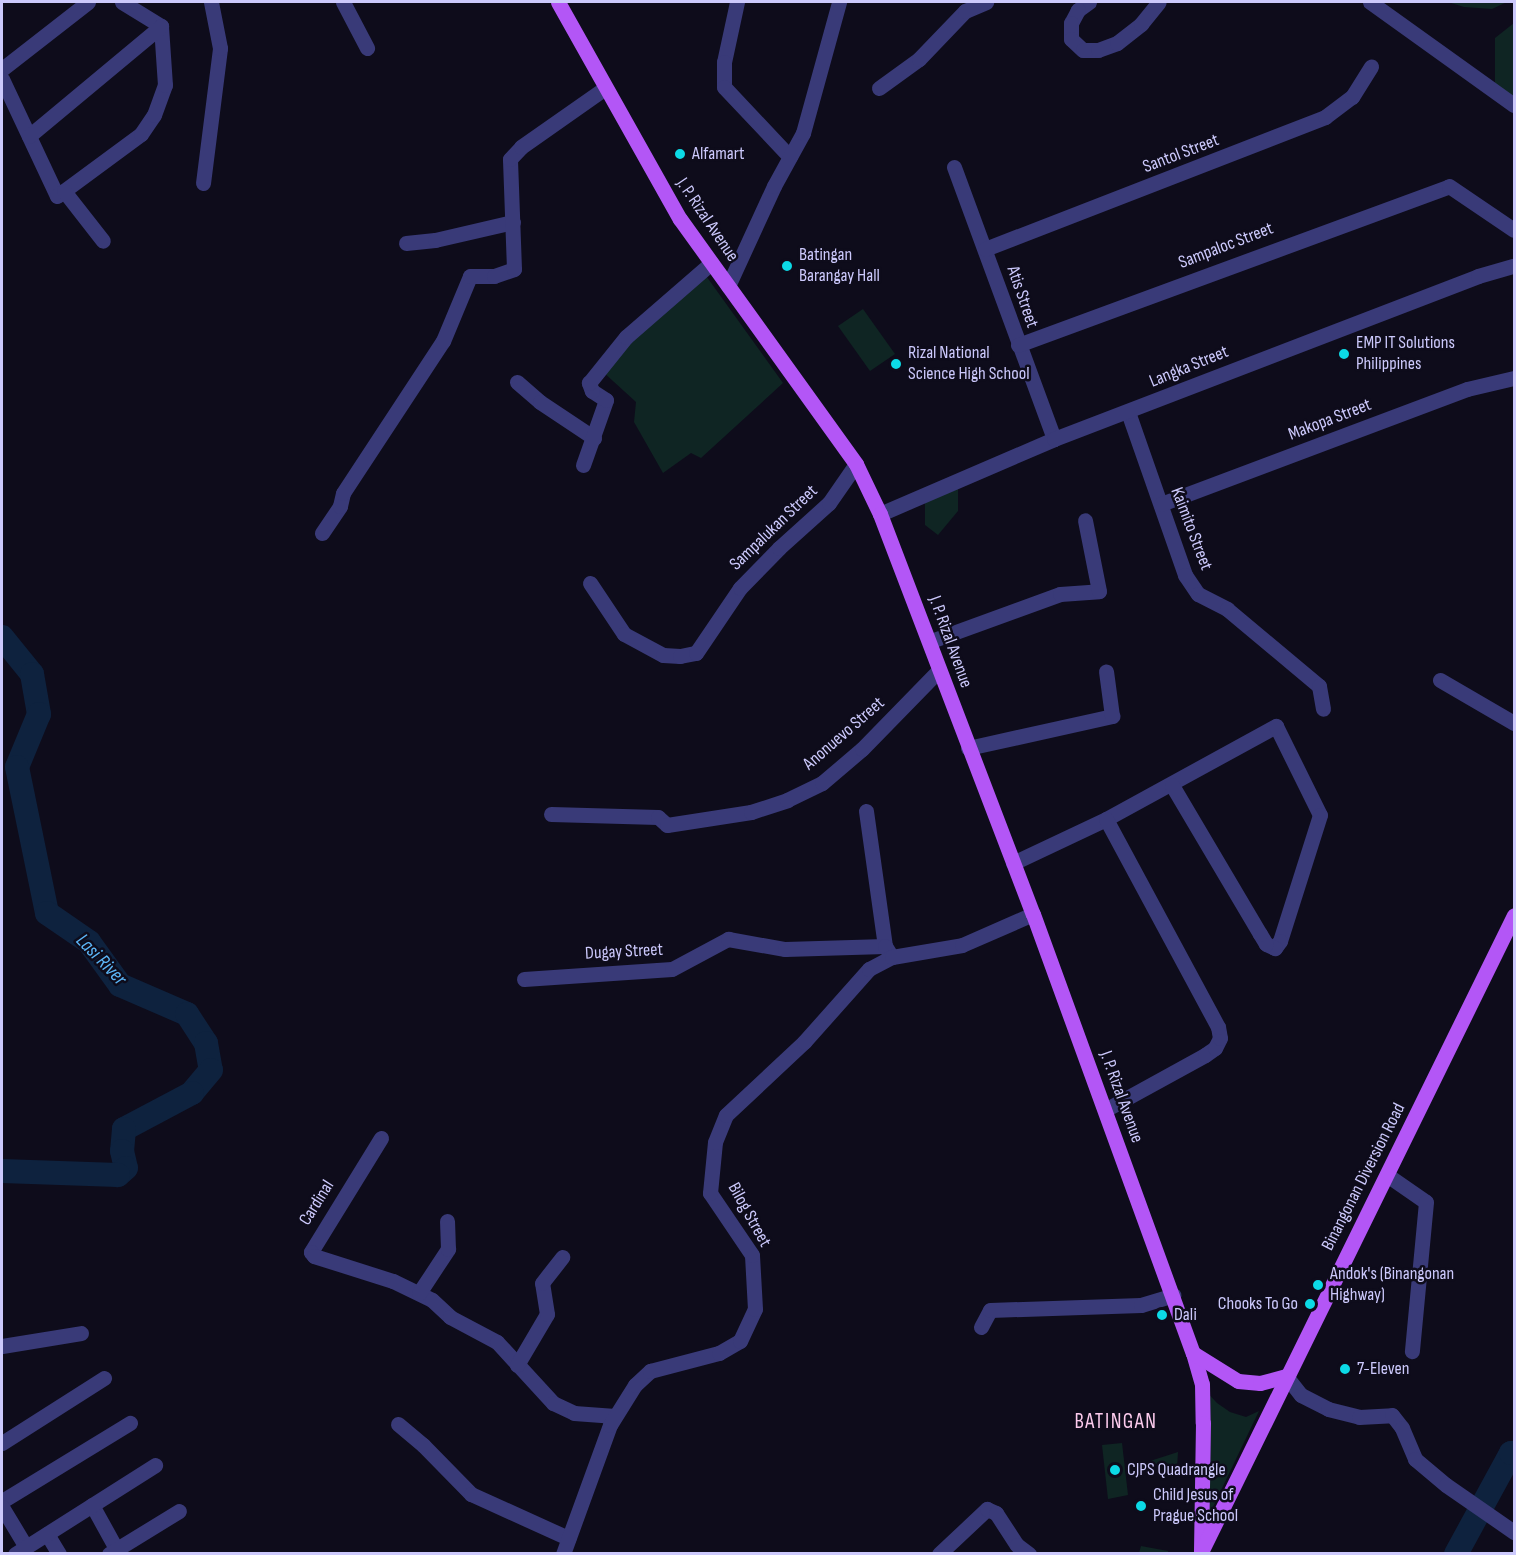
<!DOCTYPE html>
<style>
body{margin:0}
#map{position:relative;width:1516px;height:1555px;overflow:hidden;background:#0e0c1b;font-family:"Sofia Sans Condensed",sans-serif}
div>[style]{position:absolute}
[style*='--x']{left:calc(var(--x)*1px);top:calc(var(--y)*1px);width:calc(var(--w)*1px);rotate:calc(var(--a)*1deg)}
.green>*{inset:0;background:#0f2523}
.river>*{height:24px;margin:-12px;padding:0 12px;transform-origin:12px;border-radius:12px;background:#0e223e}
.minor>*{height:15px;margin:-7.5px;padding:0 7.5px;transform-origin:7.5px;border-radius:7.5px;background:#393a78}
.major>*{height:15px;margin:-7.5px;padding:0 7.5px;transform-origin:7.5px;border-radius:7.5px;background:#b356f6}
.dots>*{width:16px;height:16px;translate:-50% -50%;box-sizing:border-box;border:3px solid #0e0c1b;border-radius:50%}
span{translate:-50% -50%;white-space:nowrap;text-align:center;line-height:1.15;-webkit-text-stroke:5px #0e0c1b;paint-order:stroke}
.poi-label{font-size:18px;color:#ccc9fc}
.left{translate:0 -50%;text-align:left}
.right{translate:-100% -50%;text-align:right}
.street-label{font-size:18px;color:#ccc9fc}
.water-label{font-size:20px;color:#5cb6f7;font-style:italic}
.quarter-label{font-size:21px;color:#fccbed;letter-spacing:1.5px}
.frame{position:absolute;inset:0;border:3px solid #ccc9fc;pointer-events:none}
</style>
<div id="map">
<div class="green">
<i style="clip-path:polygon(1448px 2px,1507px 2px,1492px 9px,1464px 7px)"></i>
<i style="clip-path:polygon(1514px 23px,1514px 107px,1495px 87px,1495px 38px)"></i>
<i style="clip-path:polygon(704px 273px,783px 383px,701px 458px,691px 453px,663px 473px,634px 422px,636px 402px,602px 371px,616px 354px)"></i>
<i style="clip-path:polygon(863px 309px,895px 354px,870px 371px,838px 326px)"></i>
<i style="clip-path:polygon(952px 486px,958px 489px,958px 511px,938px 535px,925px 525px,925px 501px)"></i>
<i style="clip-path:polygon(1202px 1387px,1217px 1403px,1230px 1412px,1246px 1417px,1259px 1411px,1202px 1530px)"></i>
<i style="clip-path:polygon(1122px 1443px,1128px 1495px,1108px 1499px,1102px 1445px)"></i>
<i style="clip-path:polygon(1178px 1452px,1177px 1468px,1147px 1462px)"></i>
<i style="clip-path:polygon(1141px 1546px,1168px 1551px,1168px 1553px,1139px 1553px)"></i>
</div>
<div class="river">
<i style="--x:2;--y:637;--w:48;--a:51"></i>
<i style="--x:32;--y:674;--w:41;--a:80.1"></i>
<i style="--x:39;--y:714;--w:57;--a:112.5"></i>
<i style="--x:17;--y:767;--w:149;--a:78.4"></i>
<i style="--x:47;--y:913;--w:51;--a:34.6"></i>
<i style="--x:89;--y:942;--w:53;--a:54.2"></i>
<i style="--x:120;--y:985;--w:73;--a:23.4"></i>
<i style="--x:187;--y:1014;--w:35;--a:57"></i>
<i style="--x:206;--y:1043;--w:27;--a:80"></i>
<i style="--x:211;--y:1070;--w:30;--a:130"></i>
<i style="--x:192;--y:1093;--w:77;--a:152.1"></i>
<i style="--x:124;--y:1129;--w:22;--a:95"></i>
<i style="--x:122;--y:1151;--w:17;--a:77"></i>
<i style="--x:126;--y:1168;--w:11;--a:139"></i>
<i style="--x:118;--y:1175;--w:116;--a:-178"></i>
<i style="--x:1456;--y:1554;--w:115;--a:-61.4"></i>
<i style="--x:1511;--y:1453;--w:3;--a:0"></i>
</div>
<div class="minor">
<i style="--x:122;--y:2;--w:46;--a:31.6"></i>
<i style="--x:343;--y:2;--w:52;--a:62.4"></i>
<i style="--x:737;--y:2;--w:61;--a:102.2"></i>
<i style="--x:724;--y:62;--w:25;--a:90"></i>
<i style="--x:724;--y:87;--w:96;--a:46.7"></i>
<i style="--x:1089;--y:2;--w:14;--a:144"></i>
<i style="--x:1078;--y:10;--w:15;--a:118"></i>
<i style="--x:1071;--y:23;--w:16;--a:90"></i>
<i style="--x:1071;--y:39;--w:16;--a:43"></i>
<i style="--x:1083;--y:50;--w:15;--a:0"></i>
<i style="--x:1098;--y:50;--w:20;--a:-20"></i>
<i style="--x:1117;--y:43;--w:31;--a:-38"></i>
<i style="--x:1141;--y:24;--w:28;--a:-51"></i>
<i style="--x:1370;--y:2;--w:177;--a:35.6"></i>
<i style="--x:2;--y:69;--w:109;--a:-37.9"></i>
<i style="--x:2;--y:79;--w:129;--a:64.8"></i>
<i style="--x:57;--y:196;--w:104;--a:-36.4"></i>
<i style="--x:141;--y:134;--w:23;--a:-56"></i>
<i style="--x:154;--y:115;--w:32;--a:-70"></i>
<i style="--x:165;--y:85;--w:59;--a:-93.9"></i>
<i style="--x:879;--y:88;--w:49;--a:-35.9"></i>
<i style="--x:919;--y:59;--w:66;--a:-46.2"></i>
<i style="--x:965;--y:11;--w:23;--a:-23"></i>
<i style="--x:29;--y:136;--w:172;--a:-39.8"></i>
<i style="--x:954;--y:167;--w:290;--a:69.8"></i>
<i style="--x:203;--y:183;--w:136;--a:-82.8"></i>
<i style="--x:220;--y:48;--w:47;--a:-101.1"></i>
<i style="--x:64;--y:191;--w:63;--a:52"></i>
<i style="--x:406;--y:243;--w:29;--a:-6"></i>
<i style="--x:435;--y:240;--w:80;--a:-13"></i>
<i style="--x:985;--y:249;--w:365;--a:-21.2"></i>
<i style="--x:1325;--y:117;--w:34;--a:-37"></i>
<i style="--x:1352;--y:97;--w:36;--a:-58"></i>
<i style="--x:728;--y:286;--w:110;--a:-65.3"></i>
<i style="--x:774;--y:186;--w:60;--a:-61.3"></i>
<i style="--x:803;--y:133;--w:136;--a:-74.6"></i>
<i style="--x:1018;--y:345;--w:459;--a:-20.2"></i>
<i style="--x:1449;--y:186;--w:78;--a:34.1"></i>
<i style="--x:517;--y:382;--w:30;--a:41"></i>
<i style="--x:540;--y:402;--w:65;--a:33.7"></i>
<i style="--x:1128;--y:412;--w:173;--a:70.7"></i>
<i style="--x:1185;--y:575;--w:23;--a:56"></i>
<i style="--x:1198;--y:594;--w:33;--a:27"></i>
<i style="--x:1227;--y:609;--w:120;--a:39.9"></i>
<i style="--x:1319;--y:686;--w:23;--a:80"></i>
<i style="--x:583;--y:465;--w:69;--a:-70.5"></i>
<i style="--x:606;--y:400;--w:17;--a:-147"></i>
<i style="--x:592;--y:391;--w:9;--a:-111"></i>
<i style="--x:589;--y:383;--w:59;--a:-51.2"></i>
<i style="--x:626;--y:337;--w:113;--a:-41"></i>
<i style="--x:1161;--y:504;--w:327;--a:-20.6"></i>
<i style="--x:1467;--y:389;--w:48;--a:-13.2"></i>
<i style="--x:880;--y:514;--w:189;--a:-23.3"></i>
<i style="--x:1054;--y:439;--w:454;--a:-21"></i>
<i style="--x:1478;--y:276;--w:37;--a:-16"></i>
<i style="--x:322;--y:533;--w:32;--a:-56"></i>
<i style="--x:340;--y:506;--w:13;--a:-77"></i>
<i style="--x:343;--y:493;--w:182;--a:-56.7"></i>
<i style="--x:443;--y:341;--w:70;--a:-67.4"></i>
<i style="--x:470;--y:276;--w:24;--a:0"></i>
<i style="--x:494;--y:276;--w:21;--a:-19"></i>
<i style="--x:514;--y:269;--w:110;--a:-92.1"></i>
<i style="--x:510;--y:159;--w:16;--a:-47"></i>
<i style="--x:521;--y:147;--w:103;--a:-35.1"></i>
<i style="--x:590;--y:583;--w:61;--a:56.3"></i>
<i style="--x:624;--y:634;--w:44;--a:28.3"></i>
<i style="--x:663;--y:655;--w:17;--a:3"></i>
<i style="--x:680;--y:656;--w:16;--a:-11"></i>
<i style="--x:696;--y:653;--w:78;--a:-55.9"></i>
<i style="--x:740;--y:588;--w:56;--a:-45.7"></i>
<i style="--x:779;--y:548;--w:67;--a:-42"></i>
<i style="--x:829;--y:503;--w:47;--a:-55.3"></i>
<i style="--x:931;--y:641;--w:137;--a:-20"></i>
<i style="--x:1060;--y:594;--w:39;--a:-4"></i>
<i style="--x:1099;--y:591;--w:72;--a:-101.2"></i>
<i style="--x:1440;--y:680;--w:86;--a:30.2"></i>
<i style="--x:968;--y:748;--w:148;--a:-12.5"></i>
<i style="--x:1112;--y:716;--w:45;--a:-97.6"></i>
<i style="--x:866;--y:811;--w:136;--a:82"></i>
<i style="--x:551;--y:814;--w:107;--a:1.6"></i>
<i style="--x:658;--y:817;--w:12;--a:42"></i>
<i style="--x:667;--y:825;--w:85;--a:-8.8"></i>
<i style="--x:751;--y:812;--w:38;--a:-18"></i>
<i style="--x:787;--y:800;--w:39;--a:-26"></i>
<i style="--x:822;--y:783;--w:52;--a:-40.4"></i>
<i style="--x:862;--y:749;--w:110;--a:-45.7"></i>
<i style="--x:1013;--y:863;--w:103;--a:-25.3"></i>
<i style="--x:1106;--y:819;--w:194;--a:-28.7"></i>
<i style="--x:1276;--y:726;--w:99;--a:63.7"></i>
<i style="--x:1320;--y:815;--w:132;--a:107.6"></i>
<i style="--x:1280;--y:941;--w:9;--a:126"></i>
<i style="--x:1275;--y:948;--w:10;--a:-156"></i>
<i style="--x:1266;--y:944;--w:12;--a:-121"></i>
<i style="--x:1260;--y:934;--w:173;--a:-120.6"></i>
<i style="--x:524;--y:979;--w:148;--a:-3.9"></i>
<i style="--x:672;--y:969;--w:64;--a:-28.2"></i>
<i style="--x:728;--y:939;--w:58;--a:10"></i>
<i style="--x:785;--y:949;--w:100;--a:-1.7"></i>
<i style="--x:885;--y:946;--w:13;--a:58"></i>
<i style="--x:1105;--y:1110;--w:114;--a:-28.8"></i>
<i style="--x:1205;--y:1055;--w:12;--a:-35"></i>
<i style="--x:1215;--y:1048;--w:11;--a:-63"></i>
<i style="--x:1220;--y:1038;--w:11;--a:-100"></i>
<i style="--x:1218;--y:1027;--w:236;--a:-118.3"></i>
<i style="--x:381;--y:1138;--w:134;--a:121.6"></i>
<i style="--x:311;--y:1252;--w:5;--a:53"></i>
<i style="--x:314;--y:1256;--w:83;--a:17.6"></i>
<i style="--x:393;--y:1281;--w:43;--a:26"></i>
<i style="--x:432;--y:1300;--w:25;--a:43"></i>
<i style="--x:450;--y:1317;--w:53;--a:28"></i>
<i style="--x:497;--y:1342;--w:83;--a:47.4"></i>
<i style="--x:553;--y:1403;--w:23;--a:25"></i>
<i style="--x:574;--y:1413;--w:41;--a:4.2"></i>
<i style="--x:1387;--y:1175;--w:47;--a:34.7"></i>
<i style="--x:1426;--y:1202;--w:150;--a:95.4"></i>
<i style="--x:419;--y:1293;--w:53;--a:-56.6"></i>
<i style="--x:448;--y:1249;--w:28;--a:-92"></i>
<i style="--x:981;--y:1327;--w:19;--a:-62"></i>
<i style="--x:990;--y:1310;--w:151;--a:-1.9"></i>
<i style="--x:1141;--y:1305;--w:34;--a:-17"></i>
<i style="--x:2;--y:1346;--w:80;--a:-9.3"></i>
<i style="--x:517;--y:1365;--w:59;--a:-59.5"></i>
<i style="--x:547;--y:1314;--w:31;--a:-99"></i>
<i style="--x:542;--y:1283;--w:33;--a:-52"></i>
<i style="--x:1286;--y:1376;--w:24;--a:52"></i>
<i style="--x:1301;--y:1395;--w:30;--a:27"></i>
<i style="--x:1328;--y:1409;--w:32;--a:14"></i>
<i style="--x:1359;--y:1417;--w:33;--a:-3"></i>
<i style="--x:1392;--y:1415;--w:16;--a:52"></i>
<i style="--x:1402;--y:1428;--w:34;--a:67"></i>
<i style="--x:1415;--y:1459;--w:40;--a:40"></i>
<i style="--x:1446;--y:1485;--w:83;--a:34.7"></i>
<i style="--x:398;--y:1424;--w:33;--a:40"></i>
<i style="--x:423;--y:1445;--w:69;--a:45.6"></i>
<i style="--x:471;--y:1494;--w:107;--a:24.4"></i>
<i style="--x:2;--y:1443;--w:121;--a:-32.5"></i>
<i style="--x:2;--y:1501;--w:150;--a:-31.4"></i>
<i style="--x:92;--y:1505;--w:56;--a:61.1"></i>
<i style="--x:2;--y:1507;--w:47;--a:59"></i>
<i style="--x:47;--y:1534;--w:23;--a:59"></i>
<i style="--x:15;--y:1554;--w:166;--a:-32.4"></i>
<i style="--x:109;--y:1554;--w:82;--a:-31.6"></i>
<i style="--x:563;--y:1554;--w:137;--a:-70"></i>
<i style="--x:610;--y:1425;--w:47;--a:-58"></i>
<i style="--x:635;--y:1385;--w:21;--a:-43"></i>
<i style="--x:650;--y:1371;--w:71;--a:-14.6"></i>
<i style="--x:719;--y:1353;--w:24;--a:-30"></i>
<i style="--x:740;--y:1341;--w:35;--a:-65"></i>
<i style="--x:755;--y:1309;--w:54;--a:-93.2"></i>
<i style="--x:752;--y:1255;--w:75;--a:-124.1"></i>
<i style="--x:710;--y:1193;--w:51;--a:-84.4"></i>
<i style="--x:715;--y:1142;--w:29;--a:-68"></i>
<i style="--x:726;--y:1115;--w:107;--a:-43.1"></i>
<i style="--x:804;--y:1042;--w:98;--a:-48.3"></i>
<i style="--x:869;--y:969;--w:26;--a:-28"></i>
<i style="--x:892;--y:957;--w:71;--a:-9.7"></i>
<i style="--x:962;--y:945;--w:77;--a:-23.6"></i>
<i style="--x:939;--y:1554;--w:66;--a:-43.2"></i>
<i style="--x:987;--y:1509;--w:10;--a:24"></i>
<i style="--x:996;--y:1513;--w:38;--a:57"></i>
<i style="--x:1017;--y:1545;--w:15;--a:37"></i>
</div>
<div class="major">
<i style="--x:558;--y:2;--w:249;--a:60.7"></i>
<i style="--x:680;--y:219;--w:302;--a:54.3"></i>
<i style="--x:856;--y:464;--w:55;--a:64.4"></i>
<i style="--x:880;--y:514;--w:428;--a:69.1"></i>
<i style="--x:1033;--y:914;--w:467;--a:70"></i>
<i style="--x:1193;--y:1353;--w:32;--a:74"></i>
<i style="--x:1202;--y:1384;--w:39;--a:89"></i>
<i style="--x:1203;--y:1423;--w:130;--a:90.9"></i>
<i style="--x:1193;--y:1353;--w:53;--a:31.9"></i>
<i style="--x:1238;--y:1381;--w:22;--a:5"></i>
<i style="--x:1260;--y:1383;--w:27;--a:-15"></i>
<i style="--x:1203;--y:1548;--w:705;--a:-63.83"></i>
</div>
<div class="dots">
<i style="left:680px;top:154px;background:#0cdae6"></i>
<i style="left:787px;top:266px;background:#0cdae6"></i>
<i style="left:1344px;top:354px;background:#0cdae6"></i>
<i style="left:896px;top:364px;background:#0cdae6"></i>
<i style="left:1318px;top:1285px;background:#0cdae6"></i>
<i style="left:1310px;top:1304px;background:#0cdae6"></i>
<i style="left:1162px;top:1315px;background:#0cdae6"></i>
<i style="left:1345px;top:1369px;background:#0cdae6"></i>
<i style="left:1115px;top:1470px;background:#0cdae6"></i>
<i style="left:1141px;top:1506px;background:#0cdae6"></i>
</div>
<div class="poi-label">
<span class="left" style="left:692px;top:154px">Alfamart</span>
<span class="left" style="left:799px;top:266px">Batingan<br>Barangay Hall</span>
<span class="left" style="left:1356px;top:354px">EMP IT Solutions<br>Philippines</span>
<span class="left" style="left:908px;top:364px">Rizal National<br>Science High School</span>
<span class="left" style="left:1330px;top:1285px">Andok's (Binangonan<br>Highway)</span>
<span class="right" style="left:1298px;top:1304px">Chooks To Go</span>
<span class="left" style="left:1174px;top:1315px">Dali</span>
<span class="left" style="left:1357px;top:1369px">7-Eleven</span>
<span class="left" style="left:1127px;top:1470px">CJPS Quadrangle</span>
<span class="left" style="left:1153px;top:1506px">Child Jesus of<br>Prague School</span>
</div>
<div class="street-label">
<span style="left:1181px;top:154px;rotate:-21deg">Santol Street</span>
<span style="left:707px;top:220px;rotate:56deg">J. P. Rizal Avenue</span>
<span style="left:1226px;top:246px;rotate:-21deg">Sampaloc Street</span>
<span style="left:1022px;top:297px;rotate:71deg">Atis Street</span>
<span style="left:1189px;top:367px;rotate:-22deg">Langka Street</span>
<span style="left:1330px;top:420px;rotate:-21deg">Makopa Street</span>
<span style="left:774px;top:528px;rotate:-44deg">Sampalukan Street</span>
<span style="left:1191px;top:529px;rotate:69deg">Kaimito Street</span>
<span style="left:950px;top:642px;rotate:70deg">J. P. Rizal Avenue</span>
<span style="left:844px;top:734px;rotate:-41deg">Anonuevo Street</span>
<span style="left:624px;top:952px;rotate:-3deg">Dugay Street</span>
<span style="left:1121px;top:1097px;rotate:70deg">J. P. Rizal Avenue</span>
<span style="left:1364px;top:1177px;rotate:-63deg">Binangonan Diversion Road</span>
<span style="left:317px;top:1203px;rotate:-58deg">Cardinal</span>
<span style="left:749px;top:1215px;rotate:61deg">Bilog Street</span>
</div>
<div class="water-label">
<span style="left:101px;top:960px;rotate:46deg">Lasi River</span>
</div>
<div class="quarter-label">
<span style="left:1116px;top:1422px">BATINGAN</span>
</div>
<div class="frame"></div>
</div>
